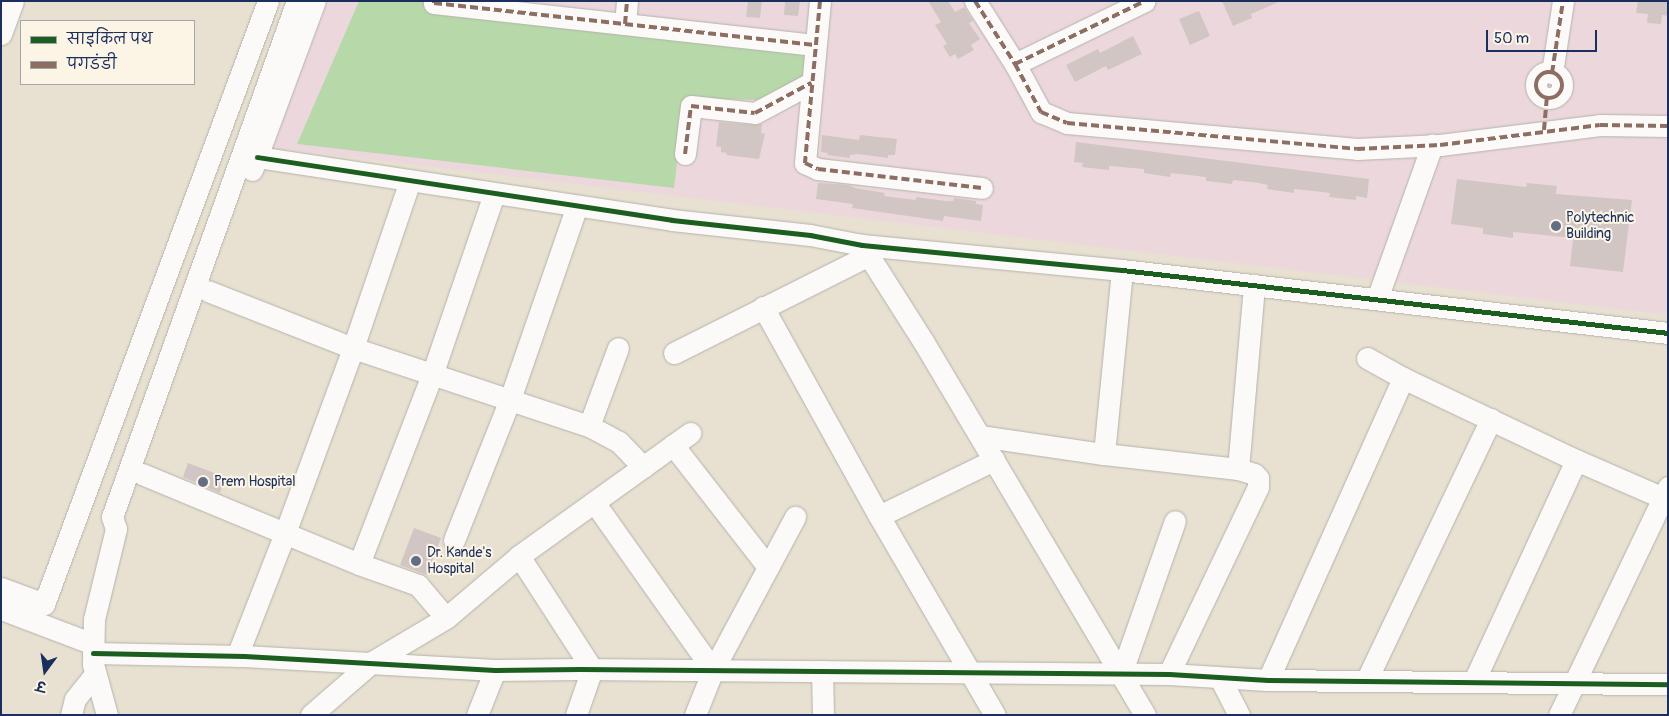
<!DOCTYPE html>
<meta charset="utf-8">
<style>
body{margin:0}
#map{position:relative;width:1669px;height:716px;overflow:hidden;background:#e8e1d1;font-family:Pangolin,"Playpen Sans Deva",sans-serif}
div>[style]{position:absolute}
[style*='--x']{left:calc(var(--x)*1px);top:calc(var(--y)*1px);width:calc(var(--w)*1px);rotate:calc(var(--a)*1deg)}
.built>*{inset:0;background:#ecd8dc}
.green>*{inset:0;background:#b7d9aa}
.building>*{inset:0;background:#d1c6c3}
.roads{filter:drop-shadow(0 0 1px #b4b2ad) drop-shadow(0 0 1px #b4b2ad)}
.minor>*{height:21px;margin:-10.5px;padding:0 10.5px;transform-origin:10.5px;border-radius:10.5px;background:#fcfaf8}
.minor>.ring{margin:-10.5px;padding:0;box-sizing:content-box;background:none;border:21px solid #fcfaf8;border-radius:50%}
.quiet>*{height:4px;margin-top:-2px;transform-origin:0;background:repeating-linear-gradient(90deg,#8d6e63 0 8px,transparent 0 12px)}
.quiet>.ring{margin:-2px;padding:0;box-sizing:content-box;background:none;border:4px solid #8d6e63;border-radius:50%}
.cycleway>*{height:5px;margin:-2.5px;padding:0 2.5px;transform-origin:2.5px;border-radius:2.5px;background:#1b5e20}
.dots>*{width:14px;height:14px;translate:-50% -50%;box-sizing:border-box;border:2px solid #fcf5e5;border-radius:50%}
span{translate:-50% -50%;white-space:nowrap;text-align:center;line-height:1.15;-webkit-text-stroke:4px #fcf5e5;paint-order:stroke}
.poi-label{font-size:14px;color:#1b2f5e}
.left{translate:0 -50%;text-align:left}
.frame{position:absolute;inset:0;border:2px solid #1b2f5e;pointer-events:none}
.legend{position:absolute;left:20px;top:20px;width:175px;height:65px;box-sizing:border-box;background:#fcf5e5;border:1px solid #a2a6af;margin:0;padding:6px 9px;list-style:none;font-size:15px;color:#1b2f5e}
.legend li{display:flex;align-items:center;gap:10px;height:25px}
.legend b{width:25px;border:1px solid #a2a6af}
.north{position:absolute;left:20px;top:646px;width:50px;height:50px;-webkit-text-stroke:4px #fcf5e5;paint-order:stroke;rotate:194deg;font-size:14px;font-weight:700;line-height:20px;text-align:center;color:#1b2f5e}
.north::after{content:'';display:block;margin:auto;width:18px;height:22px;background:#1b2f5e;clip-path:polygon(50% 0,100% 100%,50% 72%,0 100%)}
.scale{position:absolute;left:1486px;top:30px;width:111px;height:22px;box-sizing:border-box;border:2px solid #1b2f5e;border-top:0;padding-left:6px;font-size:15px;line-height:18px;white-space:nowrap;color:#1b2f5e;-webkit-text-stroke:4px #fcf5e5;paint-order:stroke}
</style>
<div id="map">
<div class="built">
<i style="clip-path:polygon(328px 1px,1668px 1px,1668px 315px,273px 148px)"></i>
</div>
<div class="green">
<i style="clip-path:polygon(359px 1px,428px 1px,427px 12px,806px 55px,804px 76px,757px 100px,685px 98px,674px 188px,297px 144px)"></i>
</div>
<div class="building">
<i style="clip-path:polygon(748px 1px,762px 1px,760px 18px,746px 17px)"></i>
<i style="clip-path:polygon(785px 1px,800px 1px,798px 16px,784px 15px)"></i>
<i style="clip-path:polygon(928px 1px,948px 1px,955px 12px,964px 7px,973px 21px,969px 23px,980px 39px,971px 45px,974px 50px,958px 59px,955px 54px,950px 57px,943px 46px,947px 44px,935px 25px,941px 22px)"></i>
<i style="clip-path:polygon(1222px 1px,1281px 1px,1251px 14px,1252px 18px,1233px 26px)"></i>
<i style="clip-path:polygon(1638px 1px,1668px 1px,1668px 16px,1662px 15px,1661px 24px,1647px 23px,1648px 14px,1636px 13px)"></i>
<i style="clip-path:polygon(1199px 11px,1210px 36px,1190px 45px,1179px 19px)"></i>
<i style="clip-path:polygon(1133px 36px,1142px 54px,1108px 70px,1106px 66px,1075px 82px,1066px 65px,1098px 49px,1100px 53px)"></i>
<i style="clip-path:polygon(719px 122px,754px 125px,762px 124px,761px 133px,765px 134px,759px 159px,726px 155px,727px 153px,721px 152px,721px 147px,716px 146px)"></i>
<i style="clip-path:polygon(822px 135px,859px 140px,860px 135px,897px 139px,895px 155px,888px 155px,888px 158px,858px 154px,850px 155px,850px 158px,827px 155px,828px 153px,821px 152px)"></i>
<i style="clip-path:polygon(1076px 142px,1369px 179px,1367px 198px,1356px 196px,1356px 200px,1329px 197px,1330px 193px,1305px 190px,1294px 189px,1294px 193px,1267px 189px,1268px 185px,1259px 183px,1233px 180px,1232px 184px,1206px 181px,1206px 177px,1171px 173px,1170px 177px,1144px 173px,1144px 169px,1109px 166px,1109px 170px,1082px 167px,1083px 163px,1074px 162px)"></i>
<i style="clip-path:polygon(1457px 179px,1526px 187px,1527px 183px,1557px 186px,1556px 194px,1632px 200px,1623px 272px,1570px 266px,1573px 238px,1513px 232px,1513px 238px,1483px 234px,1483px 228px,1451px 224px)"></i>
<i style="clip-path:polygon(818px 183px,848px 185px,855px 188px,885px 193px,884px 196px,916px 200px,916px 197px,946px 201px,953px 201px,954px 198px,976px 201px,976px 204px,983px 205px,981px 221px,944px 216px,943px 221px,852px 208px,853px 204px,816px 199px)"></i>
<i style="clip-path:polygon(188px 463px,225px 477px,220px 493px,183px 477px)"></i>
<i style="clip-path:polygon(414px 528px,441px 538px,427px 575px,400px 565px)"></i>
</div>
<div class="roads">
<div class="minor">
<i style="--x:434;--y:1;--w:2;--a:90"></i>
<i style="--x:434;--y:3;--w:383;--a:6.3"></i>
<i style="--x:820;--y:1;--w:163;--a:95.3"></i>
<i style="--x:805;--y:163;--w:14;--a:25"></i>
<i style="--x:818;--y:169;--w:165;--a:6.6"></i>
<i style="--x:975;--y:1;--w:75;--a:57.6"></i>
<i style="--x:1015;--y:64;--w:55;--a:61.6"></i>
<i style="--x:1041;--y:112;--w:28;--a:23"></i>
<i style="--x:1067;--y:123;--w:291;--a:5.1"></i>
<i style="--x:1357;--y:149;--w:83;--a:-2.8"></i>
<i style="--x:1440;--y:145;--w:161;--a:-7.1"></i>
<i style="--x:1600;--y:125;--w:68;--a:0.8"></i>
<i style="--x:625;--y:24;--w:23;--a:-85"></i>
<i style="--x:1;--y:34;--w:35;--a:-70"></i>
<i style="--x:1015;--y:64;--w:144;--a:-25.9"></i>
<i class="ring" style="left:1536px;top:72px;width:5px;height:5px"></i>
<i style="--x:1552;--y:73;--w:73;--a:-81.3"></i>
<i style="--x:685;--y:154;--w:48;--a:-82.9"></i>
<i style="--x:691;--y:106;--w:64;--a:6.2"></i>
<i style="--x:755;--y:113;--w:64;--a:-28.2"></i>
<i style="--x:257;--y:157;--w:420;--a:8.6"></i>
<i style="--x:672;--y:220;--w:139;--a:6.2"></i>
<i style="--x:810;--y:235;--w:53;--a:10.9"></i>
<i style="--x:862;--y:245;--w:261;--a:5.5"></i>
<i style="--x:1122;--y:270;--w:550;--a:6.58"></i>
<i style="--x:252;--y:170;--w:180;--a:-69.6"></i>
<i style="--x:862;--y:245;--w:114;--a:57.6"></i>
<i style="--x:923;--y:341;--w:435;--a:59.3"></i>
<i style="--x:208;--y:291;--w:156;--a:21.5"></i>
<i style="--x:353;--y:348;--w:249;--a:18.3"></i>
<i style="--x:589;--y:426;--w:34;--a:28"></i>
<i style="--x:619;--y:442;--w:35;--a:46"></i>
<i style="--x:1377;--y:299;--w:164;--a:-70.3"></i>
<i style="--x:763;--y:307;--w:239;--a:61"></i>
<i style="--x:879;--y:516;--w:230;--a:59.8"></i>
<i style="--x:674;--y:353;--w:218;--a:-26.7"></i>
<i style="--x:1367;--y:358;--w:41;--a:29.1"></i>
<i style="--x:1403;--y:378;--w:191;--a:25.4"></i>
<i style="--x:1576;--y:460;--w:100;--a:23.5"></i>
<i style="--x:589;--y:426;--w:83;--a:-69.6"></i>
<i style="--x:980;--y:436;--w:125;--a:8.3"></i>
<i style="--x:1104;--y:454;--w:185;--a:-84.4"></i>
<i style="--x:673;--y:445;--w:155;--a:52.1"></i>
<i style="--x:1104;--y:454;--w:135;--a:6.4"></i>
<i style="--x:1238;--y:469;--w:17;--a:17"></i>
<i style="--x:1254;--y:474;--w:6;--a:45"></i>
<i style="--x:1258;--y:478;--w:9;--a:90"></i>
<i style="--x:1258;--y:487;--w:207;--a:115.5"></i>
<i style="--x:1238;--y:469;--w:185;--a:-85"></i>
<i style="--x:142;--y:474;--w:235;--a:22.5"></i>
<i style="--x:359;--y:564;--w:63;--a:19.6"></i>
<i style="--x:418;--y:585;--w:43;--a:49.7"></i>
<i style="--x:594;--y:502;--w:206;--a:54.7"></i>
<i style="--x:879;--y:516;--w:128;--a:-26"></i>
<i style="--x:454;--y:540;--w:149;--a:-68.3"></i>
<i style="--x:509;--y:402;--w:207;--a:-70.9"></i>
<i style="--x:519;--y:556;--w:135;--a:57.1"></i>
<i style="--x:592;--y:669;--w:49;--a:109.2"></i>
<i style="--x:359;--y:564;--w:203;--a:-68.9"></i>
<i style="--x:432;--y:375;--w:191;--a:-71.1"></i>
<i style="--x:1;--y:588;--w:46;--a:20.4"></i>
<i style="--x:44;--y:604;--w:643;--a:-69.62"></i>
<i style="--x:1;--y:609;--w:98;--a:20.8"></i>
<i style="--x:93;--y:653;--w:151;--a:1.1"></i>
<i style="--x:244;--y:656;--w:251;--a:3.2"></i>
<i style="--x:495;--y:670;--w:85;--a:-0.7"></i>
<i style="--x:580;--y:669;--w:589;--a:0.49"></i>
<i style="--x:1169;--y:674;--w:99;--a:3.5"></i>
<i style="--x:1268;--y:680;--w:400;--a:0.6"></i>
<i style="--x:237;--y:656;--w:132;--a:-68.7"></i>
<i style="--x:285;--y:533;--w:197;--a:-69.8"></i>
<i style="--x:353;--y:348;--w:176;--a:-71.2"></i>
<i style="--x:822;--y:671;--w:44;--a:88.7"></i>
<i style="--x:1121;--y:674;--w:162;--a:-70.6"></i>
<i style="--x:1220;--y:678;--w:42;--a:62.8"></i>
<i style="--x:1367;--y:679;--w:288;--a:-64.5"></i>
<i style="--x:1268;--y:680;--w:331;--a:-65.9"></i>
<i style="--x:1474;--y:681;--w:243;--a:-65.2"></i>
<i style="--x:71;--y:715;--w:16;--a:-76"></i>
<i style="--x:75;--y:699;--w:32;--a:-51"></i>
<i style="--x:107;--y:715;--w:53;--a:-105.4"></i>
<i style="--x:93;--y:664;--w:45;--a:-88.7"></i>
<i style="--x:94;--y:619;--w:93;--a:-76.3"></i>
<i style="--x:116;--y:529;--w:13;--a:-108"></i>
<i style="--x:112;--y:517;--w:548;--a:-70.28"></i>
<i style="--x:311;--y:715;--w:81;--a:-41"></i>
<i style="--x:372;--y:662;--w:86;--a:-30.7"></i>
<i style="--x:446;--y:618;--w:96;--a:-40.3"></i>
<i style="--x:519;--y:556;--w:211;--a:-35.7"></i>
<i style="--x:477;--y:715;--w:48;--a:-68.2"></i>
<i style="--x:695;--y:715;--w:48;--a:-68.2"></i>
<i style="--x:713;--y:670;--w:174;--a:-61.8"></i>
<i style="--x:1559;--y:715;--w:253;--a:-64.4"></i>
</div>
</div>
<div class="quiet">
<i style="--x:434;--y:1;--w:2;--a:90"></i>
<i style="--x:434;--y:3;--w:383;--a:6.3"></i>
<i style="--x:820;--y:1;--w:163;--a:95.3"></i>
<i style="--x:805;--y:163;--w:14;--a:25"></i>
<i style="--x:818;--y:169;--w:165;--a:6.6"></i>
<i style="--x:975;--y:1;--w:75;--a:57.6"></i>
<i style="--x:1015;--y:64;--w:55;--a:61.6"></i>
<i style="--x:1041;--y:112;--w:28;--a:23"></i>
<i style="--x:1067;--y:123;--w:291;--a:5.1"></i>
<i style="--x:1357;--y:149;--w:83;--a:-2.8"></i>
<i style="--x:1440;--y:145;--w:161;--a:-7.1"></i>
<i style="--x:1600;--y:125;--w:68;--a:0.8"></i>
<i style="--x:625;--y:24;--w:23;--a:-85"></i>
<i style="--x:1015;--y:64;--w:144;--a:-25.9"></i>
<i class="ring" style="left:1536px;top:72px;width:22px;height:22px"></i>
<i style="--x:1552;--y:73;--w:73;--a:-81.3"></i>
<i style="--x:1544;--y:130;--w:32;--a:-85"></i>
<i style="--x:685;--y:154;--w:48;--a:-82.9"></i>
<i style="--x:691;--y:106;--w:64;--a:6.2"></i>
<i style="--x:755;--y:113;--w:64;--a:-28.2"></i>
</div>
<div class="cycleway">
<i style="--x:257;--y:157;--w:420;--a:8.6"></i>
<i style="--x:672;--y:220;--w:139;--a:6.2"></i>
<i style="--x:810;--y:235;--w:53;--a:10.9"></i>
<i style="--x:862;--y:245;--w:261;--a:5.5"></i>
<i style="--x:1122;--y:270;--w:550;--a:6.58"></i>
<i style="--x:93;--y:653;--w:151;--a:1.1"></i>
<i style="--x:244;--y:656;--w:251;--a:3.2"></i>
<i style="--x:495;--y:670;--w:85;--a:-0.7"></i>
<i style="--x:580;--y:669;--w:589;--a:0.49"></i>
<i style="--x:1169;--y:674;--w:99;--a:3.5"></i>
<i style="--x:1268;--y:680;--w:400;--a:0.6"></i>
</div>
<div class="dots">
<i style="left:1556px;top:226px;background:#636d86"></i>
<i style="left:203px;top:482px;background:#636d86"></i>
<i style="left:416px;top:561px;background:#636d86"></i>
</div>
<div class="poi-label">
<span class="left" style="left:1566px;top:226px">Polytechnic<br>Building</span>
<span class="left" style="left:214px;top:482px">Prem Hospital</span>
<span class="left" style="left:427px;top:561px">Dr. Kande's<br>Hospital</span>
</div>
<div class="frame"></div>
<ul class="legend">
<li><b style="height:6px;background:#1b5e20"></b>साइकिल पथ</li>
<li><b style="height:6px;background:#8d6e63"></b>पगडंडी</li>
</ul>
<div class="north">उ</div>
<div class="scale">50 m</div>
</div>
